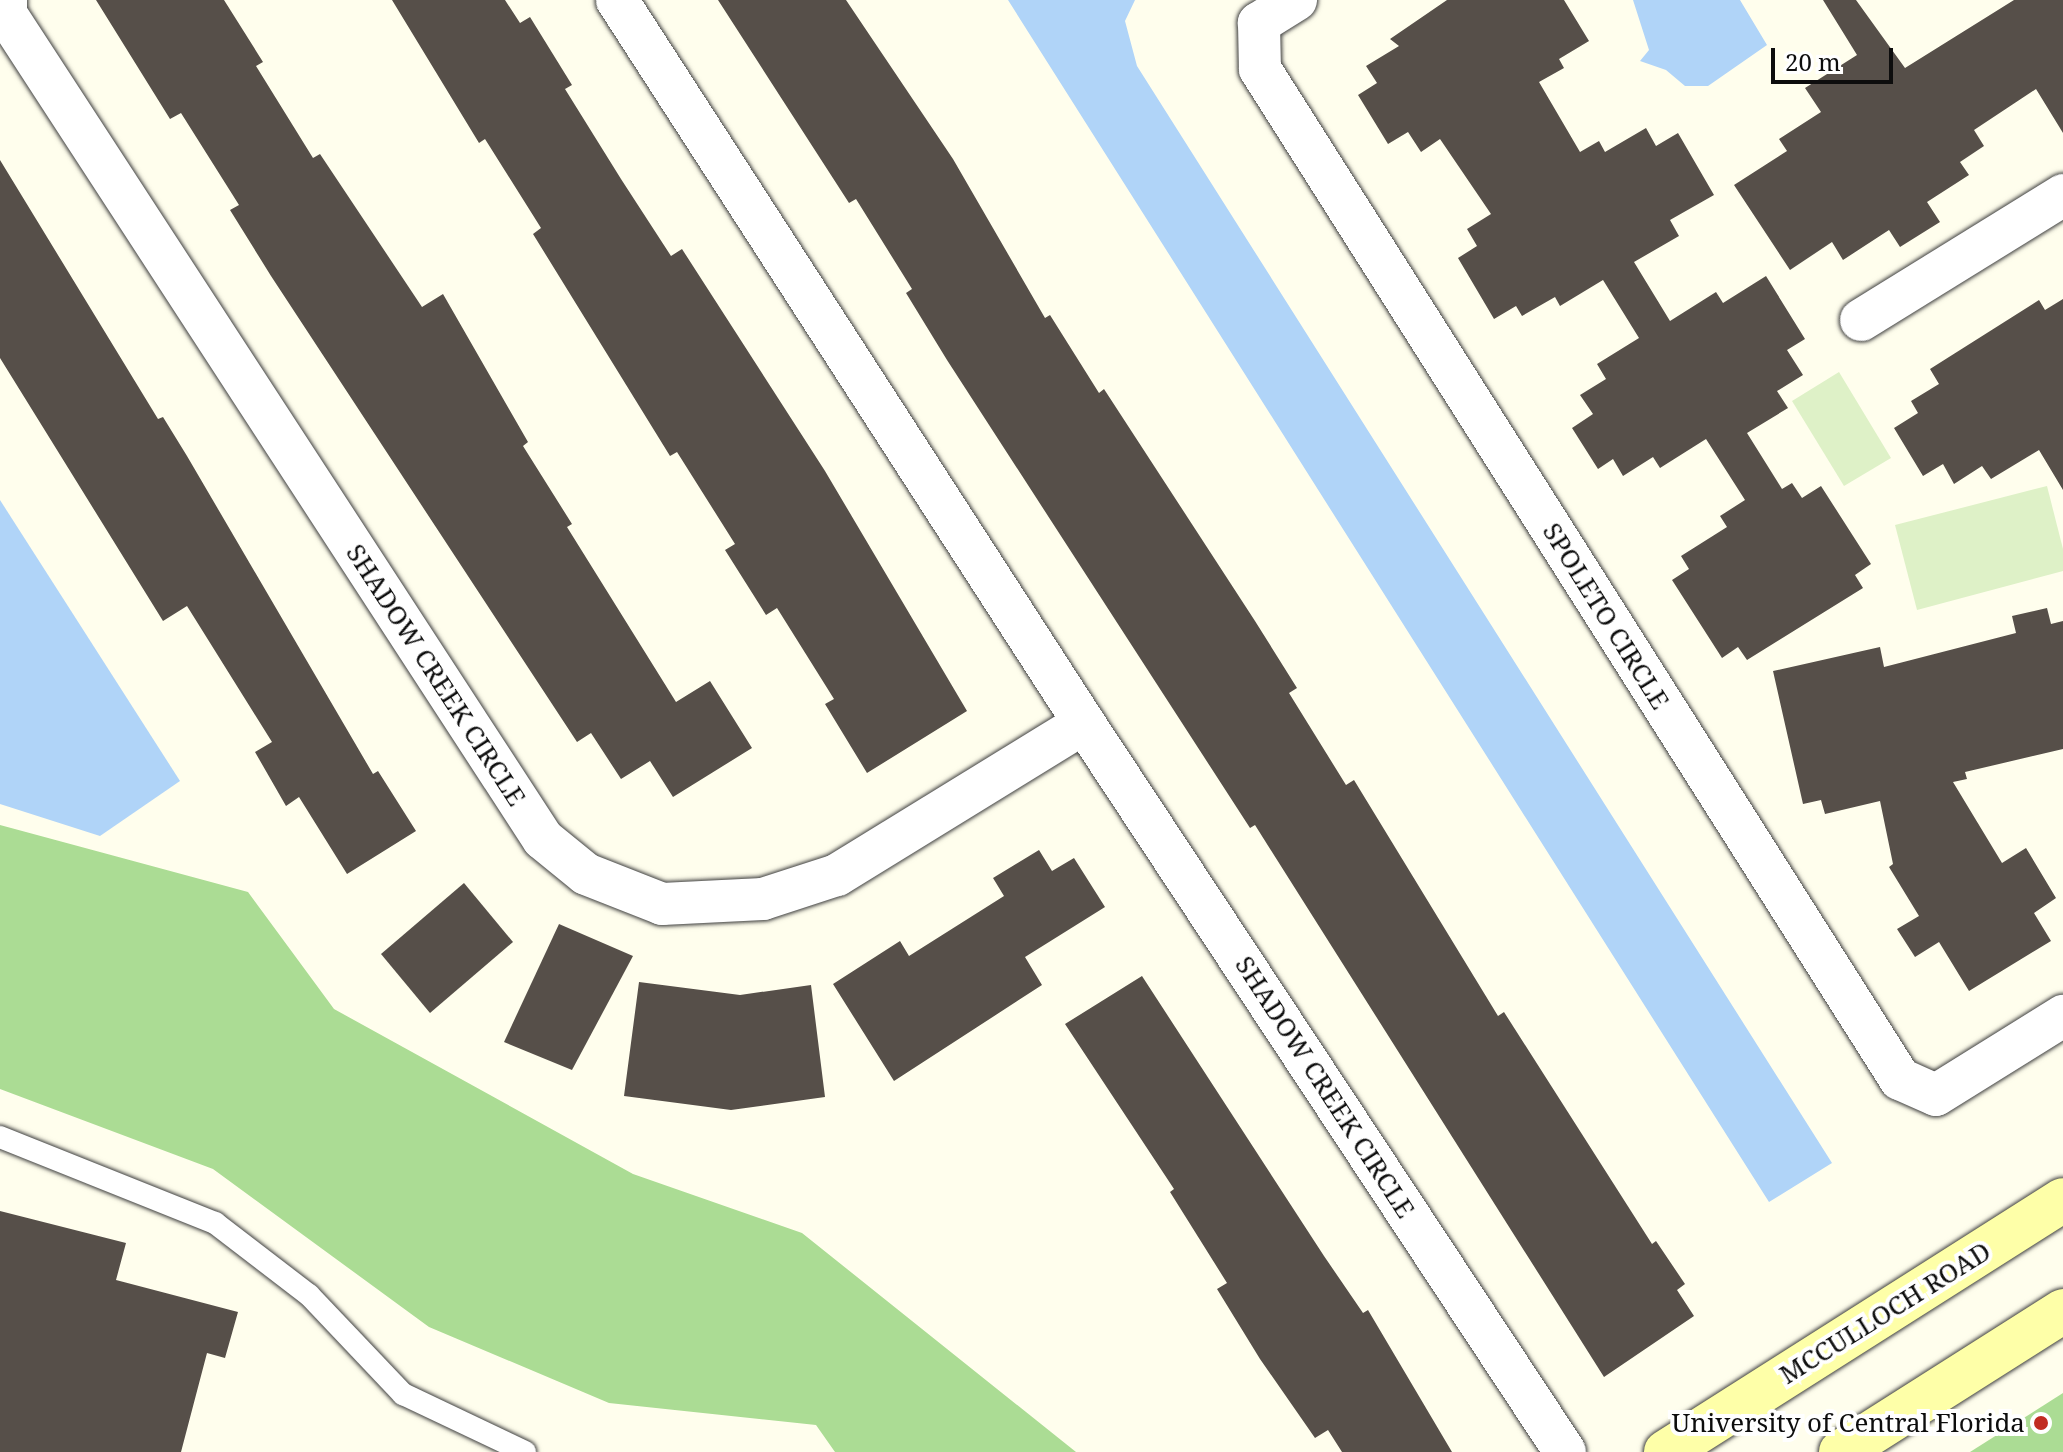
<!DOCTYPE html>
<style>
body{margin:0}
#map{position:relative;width:2063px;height:1452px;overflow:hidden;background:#fffeed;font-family:"Noto Serif",serif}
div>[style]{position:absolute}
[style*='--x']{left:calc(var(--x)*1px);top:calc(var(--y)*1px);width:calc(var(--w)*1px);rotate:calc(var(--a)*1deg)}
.forest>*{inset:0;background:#abdc94}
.pitch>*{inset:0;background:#def1c7}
.water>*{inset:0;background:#b0d4f8}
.building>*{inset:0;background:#564f49}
.roads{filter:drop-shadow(0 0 2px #404040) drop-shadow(0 0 2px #404040)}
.service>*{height:22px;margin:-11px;padding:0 11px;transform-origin:11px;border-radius:11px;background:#fff}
.minor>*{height:42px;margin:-21px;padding:0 21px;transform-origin:21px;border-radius:21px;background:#fff}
.secondary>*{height:44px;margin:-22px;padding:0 22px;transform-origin:22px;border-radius:22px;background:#feffa8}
.dots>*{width:22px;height:22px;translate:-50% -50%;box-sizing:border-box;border:4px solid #fff;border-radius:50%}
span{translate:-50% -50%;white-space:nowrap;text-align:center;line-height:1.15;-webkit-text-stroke:8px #fff;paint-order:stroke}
.street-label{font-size:26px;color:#0d0d0d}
.poi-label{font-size:26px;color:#0d0d0d}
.right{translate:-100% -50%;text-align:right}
.scale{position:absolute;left:1771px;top:48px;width:122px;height:36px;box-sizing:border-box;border:4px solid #0d0d0d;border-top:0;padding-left:10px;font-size:24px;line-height:28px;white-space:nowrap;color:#0d0d0d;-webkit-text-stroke:6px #fff;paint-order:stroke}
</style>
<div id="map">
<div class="forest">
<i style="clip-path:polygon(0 825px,248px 892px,334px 1009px,633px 1174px,802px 1233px,1076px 1452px,835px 1452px,816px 1425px,609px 1403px,429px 1327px,213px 1169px,0 1089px)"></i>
<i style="clip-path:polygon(2063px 1393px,2063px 1452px,1970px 1452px)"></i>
</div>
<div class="pitch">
<i style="clip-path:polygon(1839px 372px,1891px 458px,1844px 486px,1792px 401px)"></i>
<i style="clip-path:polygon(2047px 486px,2063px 549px,2063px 571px,1917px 610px,1895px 525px)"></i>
</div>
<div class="water">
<i style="clip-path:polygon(1008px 0,1135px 0,1125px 21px,1137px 66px,1832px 1163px,1769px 1202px)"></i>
<i style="clip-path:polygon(1633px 0,1740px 0,1767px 45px,1708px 86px,1685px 86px,1666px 70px,1640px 61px,1649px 50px)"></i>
<i style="clip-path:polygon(0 500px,180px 781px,100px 836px,0 804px)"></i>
</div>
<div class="building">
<i style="clip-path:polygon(96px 0,224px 0,263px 62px,256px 66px,313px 158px,320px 154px,422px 307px,443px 294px,528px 442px,523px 446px,572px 524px,567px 527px,676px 702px,710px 681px,752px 748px,673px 797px,650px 761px,621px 779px,591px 733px,577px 742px,271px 276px,230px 210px,239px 205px,181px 113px,170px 119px)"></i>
<i style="clip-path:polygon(392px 0,505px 0,520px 23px,530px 17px,572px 85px,565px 89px,621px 179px,671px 256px,682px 249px,825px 471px,967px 711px,867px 773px,825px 704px,834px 699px,777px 608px,766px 615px,725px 550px,735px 544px,677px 452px,670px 456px,533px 234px,541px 228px,485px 139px,479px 143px)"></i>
<i style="clip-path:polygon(718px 0,846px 0,953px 159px,1045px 318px,1050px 315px,1099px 393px,1104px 389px,1255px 621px,1297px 688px,1289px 693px,1346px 785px,1354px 780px,1498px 1016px,1504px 1012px,1652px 1244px,1656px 1241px,1685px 1284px,1677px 1290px,1694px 1316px,1604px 1377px,1255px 825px,1250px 828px,947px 360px,906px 293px,912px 289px,856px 199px,849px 203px)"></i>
<i style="clip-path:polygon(1447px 0,1564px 0,1589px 41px,1559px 59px,1564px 68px,1539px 82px,1580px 152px,1599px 141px,1605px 152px,1646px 128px,1656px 146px,1678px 133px,1714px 195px,1670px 220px,1679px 236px,1634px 262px,1670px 321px,1716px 292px,1723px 303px,1766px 276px,1805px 339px,1787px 350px,1803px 375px,1777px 391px,1788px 408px,1747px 433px,1782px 489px,1792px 483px,1802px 498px,1821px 486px,1871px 564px,1855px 575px,1863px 588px,1747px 660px,1738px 647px,1722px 658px,1672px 580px,1689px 569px,1681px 556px,1727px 527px,1720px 516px,1745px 500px,1706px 439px,1660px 468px,1653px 457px,1623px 476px,1613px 459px,1598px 469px,1572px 428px,1593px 414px,1580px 395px,1606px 379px,1597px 364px,1639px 338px,1603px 280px,1560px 306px,1555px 297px,1522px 316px,1516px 306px,1494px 319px,1458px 258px,1477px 246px,1467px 229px,1491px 214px,1440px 139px,1421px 152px,1408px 132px,1388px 144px,1358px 95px,1377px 83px,1366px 66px,1399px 46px,1390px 39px)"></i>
<i style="clip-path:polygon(1823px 0,1856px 0,1905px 68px,2014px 0,2063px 0,2063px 133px,2036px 89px,1974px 130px,1984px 146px,1960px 162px,1969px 175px,1927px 202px,1940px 222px,1900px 247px,1889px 230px,1843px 260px,1832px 242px,1790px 270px,1734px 185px,1787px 151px,1779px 139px,1821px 112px,1805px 88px,1857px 55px)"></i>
<i style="clip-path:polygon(0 160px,158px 419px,163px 417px,187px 456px,373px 774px,378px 771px,416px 831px,347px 874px,299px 797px,286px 806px,255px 752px,272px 742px,187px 606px,163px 621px,0 358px)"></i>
<i style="clip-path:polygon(2063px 299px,2063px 490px,2039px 450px,1991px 479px,1982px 466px,1954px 484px,1943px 464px,1923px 476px,1894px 428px,1918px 413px,1911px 401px,1939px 384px,1930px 369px,2039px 300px,2045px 310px)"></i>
<i style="clip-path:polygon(2047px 608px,2051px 624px,2063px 621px,2063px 749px,1965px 772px,1967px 779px,1953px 782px,2002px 863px,2026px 848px,2056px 898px,2034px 913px,2051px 941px,1969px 991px,1939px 942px,1915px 957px,1897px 929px,1919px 916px,1889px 867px,1893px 864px,1880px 801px,1825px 814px,1821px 800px,1803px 804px,1773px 671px,1880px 647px,1884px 667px,2016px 633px,2012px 616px)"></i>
<i style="clip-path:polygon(1039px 850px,1052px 871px,1074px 858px,1105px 907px,1025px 957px,1042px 985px,894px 1081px,833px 984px,900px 941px,909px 956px,1004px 896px,993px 878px)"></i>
<i style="clip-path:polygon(464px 883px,513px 942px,430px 1013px,381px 954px)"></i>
<i style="clip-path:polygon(559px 924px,633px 956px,572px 1070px,504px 1042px)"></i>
<i style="clip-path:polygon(1142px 976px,1324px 1256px,1363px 1313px,1368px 1310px,1452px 1452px,1342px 1452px,1328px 1430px,1315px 1438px,1260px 1359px,1217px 1289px,1227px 1283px,1170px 1192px,1174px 1189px,1065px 1024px)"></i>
<i style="clip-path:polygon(639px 982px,740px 995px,811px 985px,825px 1097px,731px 1110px,624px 1096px)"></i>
<i style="clip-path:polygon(0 1211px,126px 1243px,116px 1280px,238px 1312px,225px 1358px,207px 1353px,181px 1452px,0 1452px)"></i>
</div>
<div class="roads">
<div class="service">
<i style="--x:0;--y:1137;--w:232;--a:21.8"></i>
<i style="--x:215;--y:1223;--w:118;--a:37.5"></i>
<i style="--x:309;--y:1295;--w:137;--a:46.5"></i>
<i style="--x:403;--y:1394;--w:135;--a:25.4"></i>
</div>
<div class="minor">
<i style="--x:6;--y:0;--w:14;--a:90"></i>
<i style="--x:6;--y:14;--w:984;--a:56.94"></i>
<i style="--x:543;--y:839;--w:55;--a:39.1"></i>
<i style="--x:586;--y:874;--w:82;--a:21.5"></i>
<i style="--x:662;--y:904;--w:101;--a:-2.8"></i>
<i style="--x:763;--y:899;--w:78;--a:-18"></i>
<i style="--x:837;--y:875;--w:290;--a:-31.6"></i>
<i style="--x:617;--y:0;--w:861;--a:57.14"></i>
<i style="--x:1084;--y:723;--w:873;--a:56.58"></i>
<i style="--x:1296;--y:0;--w:44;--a:148.1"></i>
<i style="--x:1259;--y:23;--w:46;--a:88.8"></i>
<i style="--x:1260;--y:69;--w:1196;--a:57.64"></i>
<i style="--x:1900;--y:1079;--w:39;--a:24"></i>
<i style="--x:1936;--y:1095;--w:150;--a:-31.9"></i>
<i style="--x:1861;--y:320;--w:238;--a:-31.7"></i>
</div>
<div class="secondary">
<i style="--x:1666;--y:1452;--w:470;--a:-32.4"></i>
<i style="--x:1841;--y:1452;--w:263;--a:-32.4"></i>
</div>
</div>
<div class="dots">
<i style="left:2041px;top:1423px;background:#c12c21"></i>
</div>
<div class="street-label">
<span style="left:1606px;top:616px;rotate:58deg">SPOLETO CIRCLE</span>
<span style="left:436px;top:675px;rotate:57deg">SHADOW CREEK CIRCLE</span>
<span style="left:1325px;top:1087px;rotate:57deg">SHADOW CREEK CIRCLE</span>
<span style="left:1885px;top:1313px;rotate:-32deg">MCCULLOCH ROAD</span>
</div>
<div class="poi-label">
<span class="right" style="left:2025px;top:1423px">University of Central Florida</span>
</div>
<div class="scale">20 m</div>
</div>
